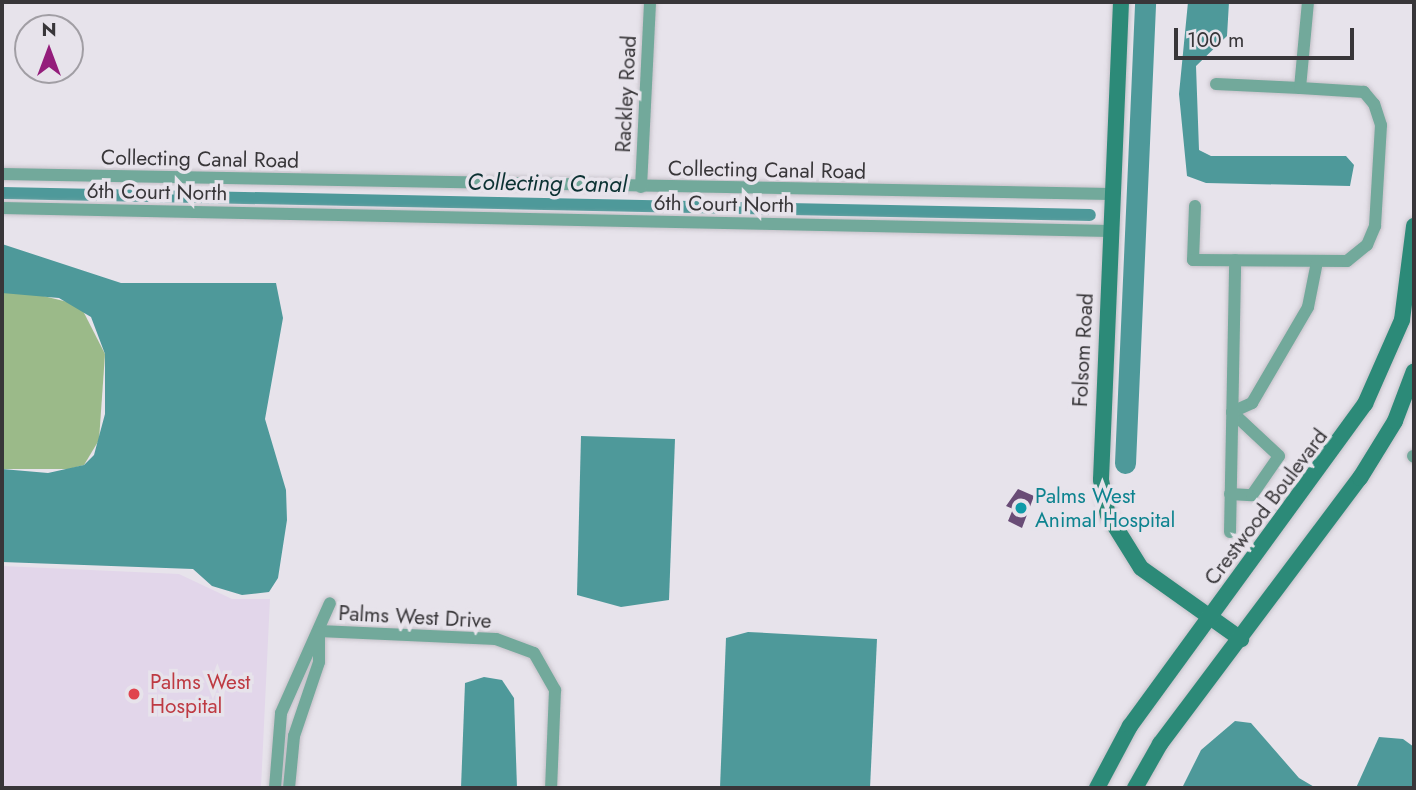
<!DOCTYPE html>
<style>
body{margin:0}
#map{position:relative;width:1416px;height:790px;overflow:hidden;background:#e7e3eb;font-family:Jost,sans-serif}
div>[style]{position:absolute}
[style*='--x']{left:calc(var(--x)*1px);top:calc(var(--y)*1px);width:calc(var(--w)*1px);rotate:calc(var(--a)*1deg)}
.medical>*{inset:0;background:#e2d6ea}
.forest>*{inset:0;background:#9bba89}
.water>*{inset:0;background:#4e999a}
.canal>*{height:12px;margin:-6px;padding:0 6px;transform-origin:6px;border-radius:6px;background:#4e999a}
.river>*{height:21px;margin:-10.5px;padding:0 10.5px;transform-origin:10.5px;border-radius:10.5px;background:#4e999a}
.building>*{inset:0;background:#694c76}
.roads{filter:drop-shadow(0 0 2px #c4c0c7) drop-shadow(0 0 2px #c4c0c7)}
.street>*{height:12px;margin:-6px;padding:0 6px;transform-origin:6px;border-radius:6px;background:#72a99b}
.secondary>*{height:16px;margin:-8px;padding:0 8px;transform-origin:8px;border-radius:8px;background:#2c8a78}
.dots>*{width:19px;height:19px;translate:-50% -50%;box-sizing:border-box;border:4px solid #e7e3eb;border-radius:50%}
span{translate:-50% -50%;white-space:nowrap;text-align:center;line-height:1.15;-webkit-text-stroke:7px #e7e3eb;paint-order:stroke}
.street-label{font-size:21px;color:#383639}
.culture-label{font-size:21px;color:#0d838f}
.left{translate:0 -50%;text-align:left}
.health-label{font-size:21px;color:#be3a42}
.water-label{font-size:23px;color:#0c3233;font-style:italic}
.frame{position:absolute;inset:0;border:4px solid #383639;pointer-events:none}
.north{position:absolute;left:14px;top:14px;width:70px;height:70px;box-sizing:border-box;background:#e7e3eb;border:2px solid #a19ea4;border-radius:50%;rotate:0deg;font-size:19px;font-weight:700;line-height:28px;text-align:center;color:#383639}
.north::after{content:'';display:block;margin:auto;width:24px;height:32px;background:#941d7b;clip-path:polygon(50% 0,100% 100%,50% 72%,0 100%)}
.scale{position:absolute;left:1174px;top:28px;width:180px;height:32px;box-sizing:border-box;border:4px solid #383639;border-top:0;padding-left:9px;font-size:21px;line-height:24px;white-space:nowrap;color:#383639;-webkit-text-stroke:5px #e7e3eb;paint-order:stroke}
</style>
<div id="map">
<div class="medical">
<i style="clip-path:polygon(2px 566px,179px 574px,232px 599px,270px 599px,261px 788px,2px 788px)"></i>
</div>
<div class="forest">
<i style="clip-path:polygon(27px 292px,80px 305px,105px 354px,99px 440px,84px 465px,69px 469px,2px 469px,2px 293px)"></i>
</div>
<div class="water">
<i style="clip-path:polygon(1188px 2px,1229px 2px,1227px 36px,1196px 66px,1199px 150px,1211px 156px,1346px 156px,1354px 165px,1350px 186px,1206px 183px,1187px 176px,1179px 94px)"></i>
<i style="clip-path:polygon(2px 244px,121px 283px,276px 283px,283px 318px,265px 419px,286px 490px,287px 520px,278px 578px,269px 592px,242px 595px,212px 586px,193px 569px,2px 562px,2px 469px,48px 473px,84px 465px,94px 455px,105px 414px,105px 354px,91px 317px,59px 298px,2px 293px)"></i>
<i style="clip-path:polygon(581px 436px,675px 439px,669px 600px,621px 607px,577px 595px)"></i>
<i style="clip-path:polygon(748px 632px,877px 639px,870px 788px,720px 788px,726px 638px)"></i>
<i style="clip-path:polygon(484px 677px,502px 680px,514px 698px,517px 788px,461px 788px,465px 683px)"></i>
<i style="clip-path:polygon(1235px 721px,1251px 723px,1299px 778px,1316px 788px,1182px 788px,1201px 750px)"></i>
<i style="clip-path:polygon(1379px 737px,1403px 739px,1414px 747px,1414px 788px,1356px 788px)"></i>
</div>
<div class="canal">
<i style="--x:2;--y:193;--w:1088;--a:1.16"></i>
</div>
<div class="river">
<i style="--x:1125;--y:463;--w:461;--a:-87.5"></i>
</div>
<div class="building">
<i style="clip-path:polygon(1018px 489px,1034px 496px,1022px 528px,1008px 521px,1013px 509px,1006px 506px)"></i>
</div>
<div class="roads">
<div class="street">
<i style="--x:1216;--y:84;--w:84;--a:2.7"></i>
<i style="--x:1300;--y:88;--w:86;--a:-84.7"></i>
<i style="--x:2;--y:174;--w:1109;--a:1.03"></i>
<i style="--x:641;--y:187;--w:185;--a:-87.2"></i>
<i style="--x:1195;--y:206;--w:54;--a:92.1"></i>
<i style="--x:1193;--y:260;--w:154;--a:0.4"></i>
<i style="--x:1347;--y:261;--w:26;--a:-39"></i>
<i style="--x:1367;--y:245;--w:21;--a:-67"></i>
<i style="--x:1375;--y:226;--w:101;--a:-86.6"></i>
<i style="--x:1381;--y:125;--w:22;--a:-108"></i>
<i style="--x:1374;--y:104;--w:16;--a:-130"></i>
<i style="--x:1364;--y:92;--w:64;--a:-176.4"></i>
<i style="--x:2;--y:208;--w:1108;--a:1.19"></i>
<i style="--x:1413;--y:456;--w:1;--a:45"></i>
<i style="--x:1230;--y:494;--w:22;--a:3"></i>
<i style="--x:1252;--y:495;--w:47;--a:-55.3"></i>
<i style="--x:1279;--y:456;--w:64;--a:-136.9"></i>
<i style="--x:1232;--y:412;--w:22;--a:-24"></i>
<i style="--x:1252;--y:403;--w:111;--a:-59.7"></i>
<i style="--x:1308;--y:307;--w:46;--a:-78.7"></i>
<i style="--x:1230;--y:532;--w:272;--a:-88.9"></i>
<i style="--x:319;--y:631;--w:177;--a:2.6"></i>
<i style="--x:496;--y:639;--w:40;--a:20.2"></i>
<i style="--x:534;--y:653;--w:43;--a:60.4"></i>
<i style="--x:555;--y:690;--w:98;--a:92.3"></i>
<i style="--x:275;--y:788;--w:75;--a:-85.4"></i>
<i style="--x:281;--y:713;--w:120;--a:-66"></i>
<i style="--x:289;--y:788;--w:52;--a:-84.5"></i>
<i style="--x:294;--y:736;--w:78;--a:-71.3"></i>
<i style="--x:319;--y:662;--w:30;--a:-90"></i>
</div>
<div class="secondary">
<i style="--x:1121;--y:2;--w:478;--a:92.4"></i>
<i style="--x:1101;--y:480;--w:36;--a:79"></i>
<i style="--x:1108;--y:515;--w:62;--a:58.1"></i>
<i style="--x:1141;--y:568;--w:123;--a:35.4"></i>
<i style="--x:1097;--y:788;--w:70;--a:-62"></i>
<i style="--x:1130;--y:726;--w:399;--a:-53.9"></i>
<i style="--x:1365;--y:404;--w:92;--a:-66.2"></i>
<i style="--x:1402;--y:320;--w:95;--a:-82.7"></i>
<i style="--x:1135;--y:788;--w:51;--a:-60.4"></i>
<i style="--x:1160;--y:744;--w:333;--a:-53.1"></i>
<i style="--x:1360;--y:478;--w:67;--a:-58.4"></i>
<i style="--x:1395;--y:421;--w:53;--a:-69.2"></i>
</div>
</div>
<div class="dots">
<i style="left:1021px;top:508px;background:#0f9aa8"></i>
<i style="left:134px;top:694px;background:#e0444e"></i>
</div>
<div class="street-label">
<span style="left:626px;top:94px;rotate:-87deg">Rackley Road</span>
<span style="left:200px;top:159px;rotate:1deg">Collecting Canal Road</span>
<span style="left:767px;top:170px;rotate:1deg">Collecting Canal Road</span>
<span style="left:157px;top:192px;rotate:1deg">6th Court North</span>
<span style="left:724px;top:204px;rotate:1deg">6th Court North</span>
<span style="left:1083px;top:350px;rotate:-87deg">Folsom Road</span>
<span style="left:1266px;top:507px;rotate:-53deg">Crestwood Boulevard</span>
<span style="left:415px;top:617px;rotate:3deg">Palms West Drive</span>
</div>
<div class="culture-label">
<span class="left" style="left:1035px;top:508px">Palms West<br>Animal Hospital</span>
</div>
<div class="health-label">
<span class="left" style="left:150px;top:694px">Palms West<br>Hospital</span>
</div>
<div class="water-label">
<span style="left:547px;top:183px;rotate:1deg">Collecting Canal</span>
</div>
<div class="frame"></div>
<div class="north">N</div>
<div class="scale">100 m</div>
</div>
